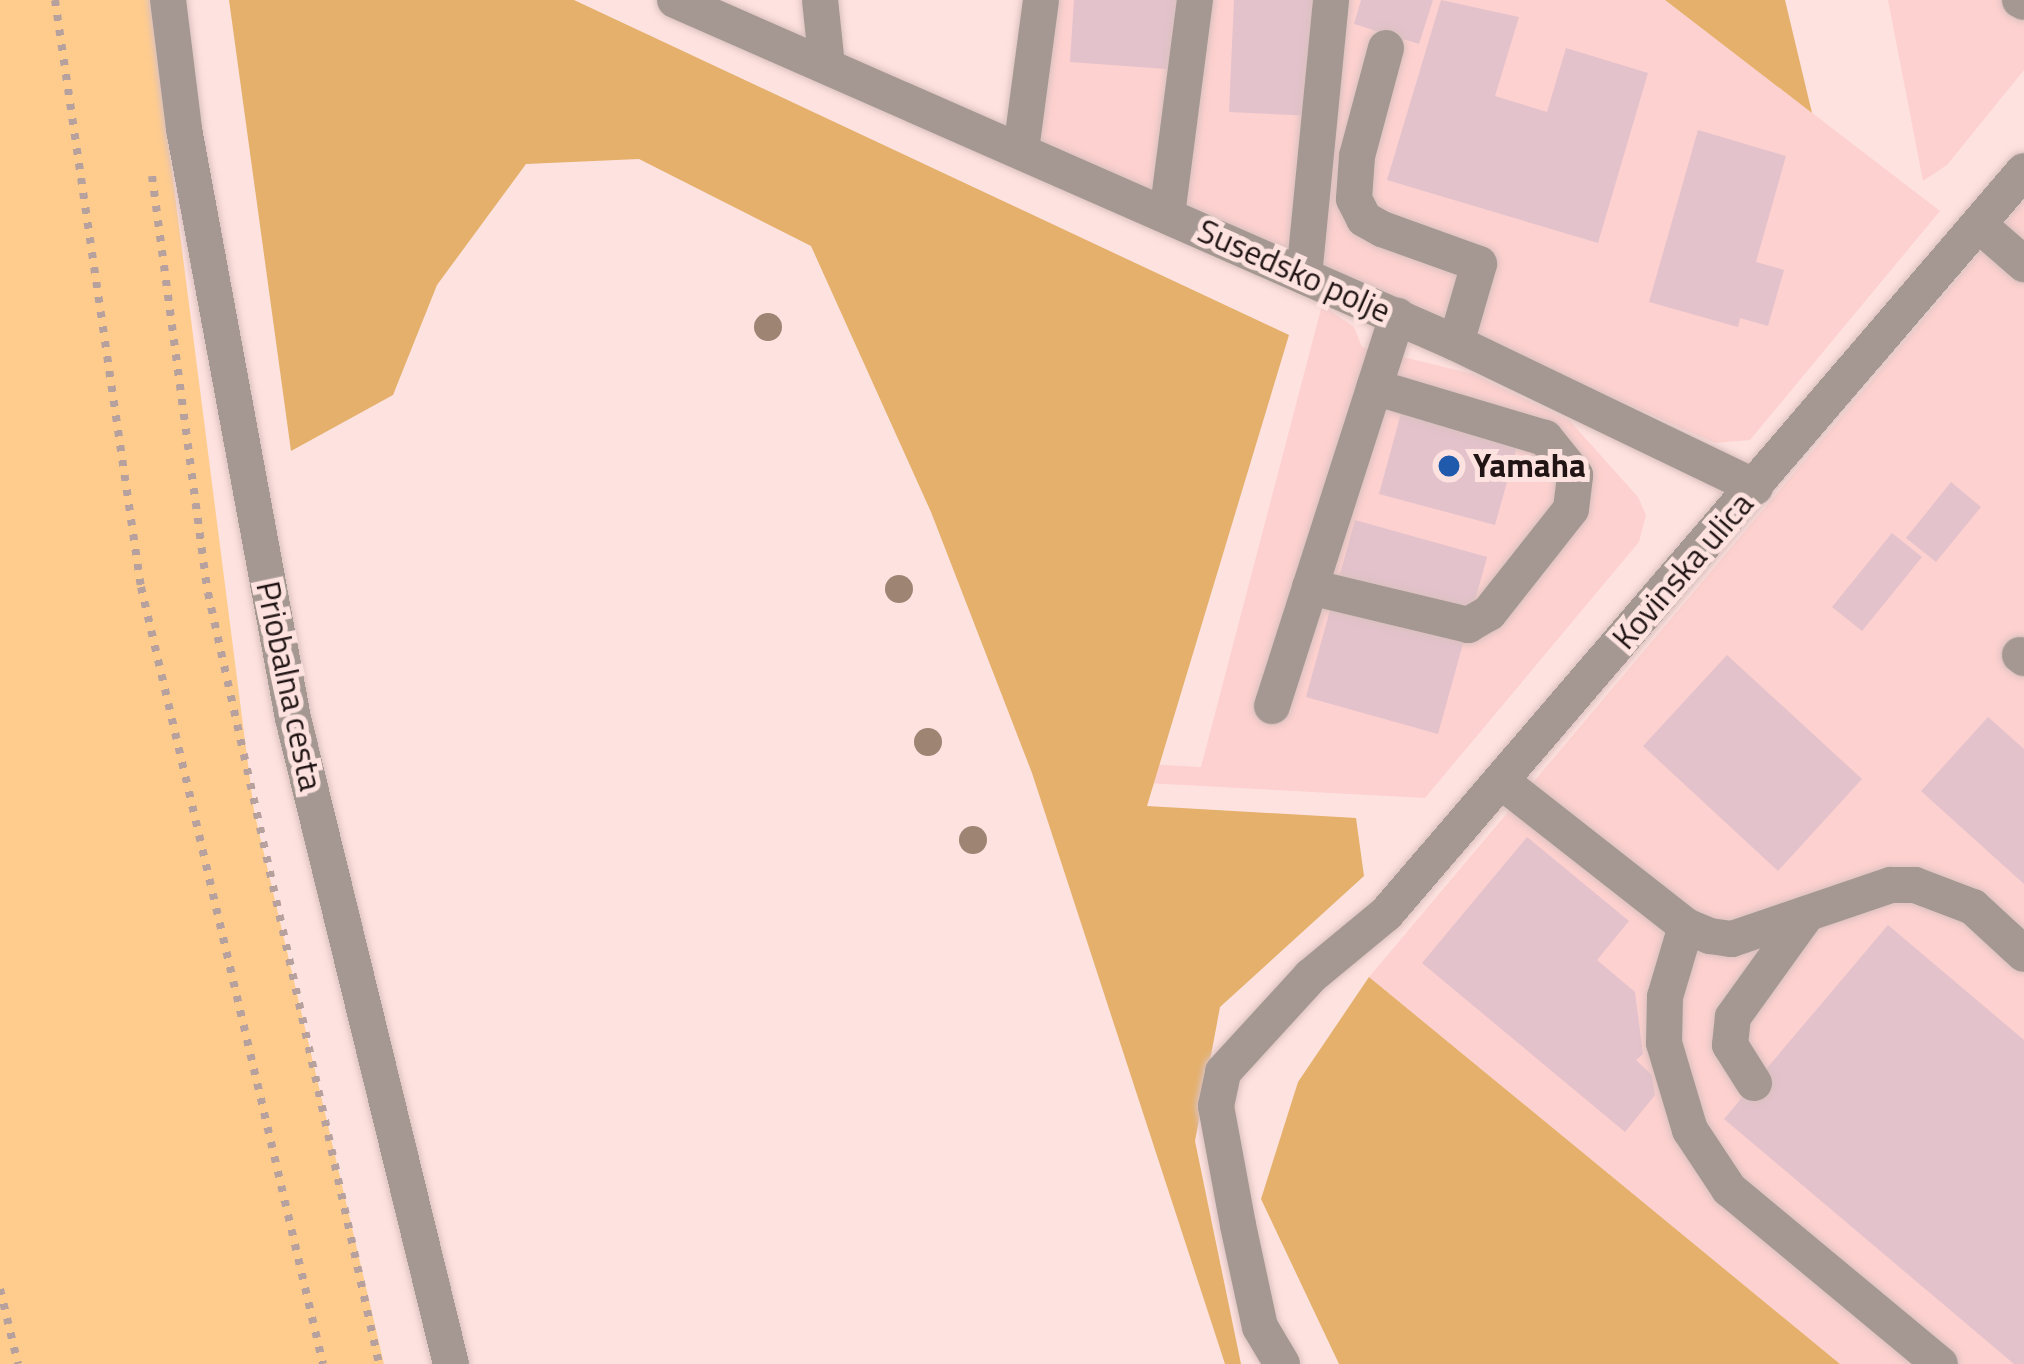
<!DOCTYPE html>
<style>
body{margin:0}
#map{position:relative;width:2024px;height:1364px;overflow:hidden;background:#fee2e0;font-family:"Titillium Web",sans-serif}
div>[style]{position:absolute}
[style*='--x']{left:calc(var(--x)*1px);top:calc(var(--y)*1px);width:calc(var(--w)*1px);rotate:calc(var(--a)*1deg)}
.built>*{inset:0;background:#fdd1cf}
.green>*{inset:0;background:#ffcc8e}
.forest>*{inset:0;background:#e5b06b}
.building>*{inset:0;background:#e3c2cc}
.path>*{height:8px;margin-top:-4px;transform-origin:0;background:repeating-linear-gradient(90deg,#b7a19f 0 6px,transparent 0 15px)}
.roads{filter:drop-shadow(0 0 3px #dac1bf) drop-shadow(0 0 3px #dac1bf)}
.minor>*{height:36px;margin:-18px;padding:0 18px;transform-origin:18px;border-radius:18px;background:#a59892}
.trees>*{width:28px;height:28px;margin:-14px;border-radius:50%;background:#9d8473}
.dots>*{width:33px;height:33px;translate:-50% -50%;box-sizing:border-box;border:6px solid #fee2e0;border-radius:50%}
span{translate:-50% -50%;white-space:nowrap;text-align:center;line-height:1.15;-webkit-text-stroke:10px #fee2e0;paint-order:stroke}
.street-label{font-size:33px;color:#201514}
.poi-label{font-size:33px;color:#201514;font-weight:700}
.left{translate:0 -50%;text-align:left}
</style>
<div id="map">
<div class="built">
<i style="clip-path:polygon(1025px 0,1665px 0,1940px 211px,1750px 440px,1715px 443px,1013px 131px)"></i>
<i style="clip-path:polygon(1888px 0,2024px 0,2024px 70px,1947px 165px,1923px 181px)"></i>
<i style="clip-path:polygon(2024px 200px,2024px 1364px,1840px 1364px,1369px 977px)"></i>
<i style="clip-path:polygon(1322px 305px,1354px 327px,1362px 347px,1473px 374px,1570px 421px,1638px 497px,1646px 515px,1639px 542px,1425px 798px,1127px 782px,1128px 763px,1201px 767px)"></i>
</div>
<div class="green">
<i style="clip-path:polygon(0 0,150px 0,254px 811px,384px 1364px,0 1364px)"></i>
</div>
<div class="forest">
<i style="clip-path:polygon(229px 0,574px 0,1289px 335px,1147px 806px,1356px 818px,1364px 876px,1220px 1007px,1195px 1141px,1241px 1364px,1225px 1364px,1032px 773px,931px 512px,811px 246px,639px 159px,526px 164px,437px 285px,393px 395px,291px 451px)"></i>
<i style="clip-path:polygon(1665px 0,1785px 0,1812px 113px)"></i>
<i style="clip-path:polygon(1369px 977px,1840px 1364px,1339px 1364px,1261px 1199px,1298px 1082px)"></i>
</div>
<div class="building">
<i style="clip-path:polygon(1074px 0,1184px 0,1180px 70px,1070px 62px)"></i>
<i style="clip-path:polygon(1234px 0,1318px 0,1313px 116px,1229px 112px)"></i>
<i style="clip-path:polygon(1361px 0,1433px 0,1419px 44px,1354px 24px)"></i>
<i style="clip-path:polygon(1441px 0,1519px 17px,1495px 96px,1547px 112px,1566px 48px,1648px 73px,1598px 243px,1387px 180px)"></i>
<i style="clip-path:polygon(1698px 130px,1786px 156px,1756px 262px,1784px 270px,1768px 326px,1740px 318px,1738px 327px,1649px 302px)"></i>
<i style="clip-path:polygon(1403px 406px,1519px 439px,1495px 525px,1379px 494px)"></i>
<i style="clip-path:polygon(1951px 482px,1981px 507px,1936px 562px,1906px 538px)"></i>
<i style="clip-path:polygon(1355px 520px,1487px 557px,1438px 734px,1306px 697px)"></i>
<i style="clip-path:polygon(1892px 533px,1922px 557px,1862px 631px,1832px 607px)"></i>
<i style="clip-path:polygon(1727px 655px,1862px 779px,1778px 871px,1643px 746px)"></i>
<i style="clip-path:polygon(1988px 717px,2024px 749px,2024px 884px,1921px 791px)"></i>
<i style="clip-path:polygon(1527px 837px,1629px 921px,1597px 960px,1635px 992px,1643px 1054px,1636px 1060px,1652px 1075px,1655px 1095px,1625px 1132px,1422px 963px)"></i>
<i style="clip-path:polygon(1888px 925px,2024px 1040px,2024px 1364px,2014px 1364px,1724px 1119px)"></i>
</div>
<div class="path">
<i style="--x:55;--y:0;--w:593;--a:81.67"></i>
<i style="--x:141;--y:587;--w:798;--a:76.82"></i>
<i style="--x:152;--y:176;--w:421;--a:82.4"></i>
<i style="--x:208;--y:593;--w:790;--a:77.49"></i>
<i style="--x:0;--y:1289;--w:77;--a:76.5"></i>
</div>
<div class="roads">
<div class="minor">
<i style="--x:168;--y:0;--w:130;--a:82.9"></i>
<i style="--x:184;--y:129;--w:599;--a:79.52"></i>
<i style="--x:293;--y:718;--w:665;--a:76.26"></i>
<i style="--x:675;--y:0;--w:853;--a:23.71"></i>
<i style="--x:1456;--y:343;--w:332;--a:25.7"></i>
<i style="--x:820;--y:0;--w:65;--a:83.9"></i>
<i style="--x:2020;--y:0;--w:4;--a:27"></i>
<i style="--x:1386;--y:48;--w:112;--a:105"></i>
<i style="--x:1357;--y:156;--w:43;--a:94"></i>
<i style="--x:1354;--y:199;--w:22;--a:63"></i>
<i style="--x:1364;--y:219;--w:21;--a:29"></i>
<i style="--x:1382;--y:229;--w:103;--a:19.8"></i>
<i style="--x:1479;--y:264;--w:82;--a:106.2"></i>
<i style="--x:1021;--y:150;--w:151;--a:-82.4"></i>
<i style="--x:1167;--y:215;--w:217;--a:-82.6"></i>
<i style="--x:1979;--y:225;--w:60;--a:40.9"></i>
<i style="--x:1304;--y:276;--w:277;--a:-84.4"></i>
<i style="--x:1310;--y:587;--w:163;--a:13.5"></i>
<i style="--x:1468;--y:625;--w:24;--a:-30"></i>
<i style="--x:1489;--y:613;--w:132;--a:-51.7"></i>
<i style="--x:1571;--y:509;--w:34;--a:-83"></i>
<i style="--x:1575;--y:475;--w:48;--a:-129"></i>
<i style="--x:1545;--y:438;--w:178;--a:-163.4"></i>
<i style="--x:2020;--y:655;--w:5;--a:37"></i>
<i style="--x:1272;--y:706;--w:410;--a:-72.2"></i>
<i style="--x:1501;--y:781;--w:235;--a:38.1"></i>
<i style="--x:1686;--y:926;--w:26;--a:23"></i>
<i style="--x:1710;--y:936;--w:22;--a:8"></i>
<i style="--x:1732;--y:939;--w:168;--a:-18.8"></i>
<i style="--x:1891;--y:885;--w:24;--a:0"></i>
<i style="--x:1915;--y:885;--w:62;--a:20.8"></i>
<i style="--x:1973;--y:907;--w:69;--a:42.7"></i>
<i style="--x:1686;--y:926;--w:74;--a:106.5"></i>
<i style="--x:1665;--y:997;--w:46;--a:91.2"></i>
<i style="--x:1664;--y:1043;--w:91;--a:73.4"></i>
<i style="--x:1690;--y:1130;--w:71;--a:56.5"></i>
<i style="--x:1729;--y:1189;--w:274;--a:39.7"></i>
<i style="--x:1754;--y:1083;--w:45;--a:-122.3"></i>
<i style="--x:1730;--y:1045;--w:28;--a:-84"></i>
<i style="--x:1733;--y:1017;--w:127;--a:-54.3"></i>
<i style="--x:1282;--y:1364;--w:43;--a:-120.7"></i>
<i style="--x:1260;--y:1327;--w:104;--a:-102.2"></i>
<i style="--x:1238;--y:1225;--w:121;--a:-100.5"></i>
<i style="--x:1216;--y:1106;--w:35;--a:-78"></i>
<i style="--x:1223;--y:1072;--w:130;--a:-47.5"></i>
<i style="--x:1311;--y:976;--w:97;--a:-39.6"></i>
<i style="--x:1386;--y:914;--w:979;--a:-49.35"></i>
</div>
</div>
<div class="trees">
<i style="left:768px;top:327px"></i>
<i style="left:899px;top:589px"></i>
<i style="left:928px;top:742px"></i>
<i style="left:973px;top:840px"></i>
</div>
<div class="dots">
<i style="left:1449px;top:466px;background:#205aac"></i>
</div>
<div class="street-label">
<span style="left:1294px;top:271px;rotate:24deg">Susedsko polje</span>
<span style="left:1683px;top:571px;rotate:-49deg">Kovinska ulica</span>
<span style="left:289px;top:686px;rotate:78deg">Priobalna cesta</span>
</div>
<div class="poi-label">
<span class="left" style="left:1473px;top:466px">Yamaha</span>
</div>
</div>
